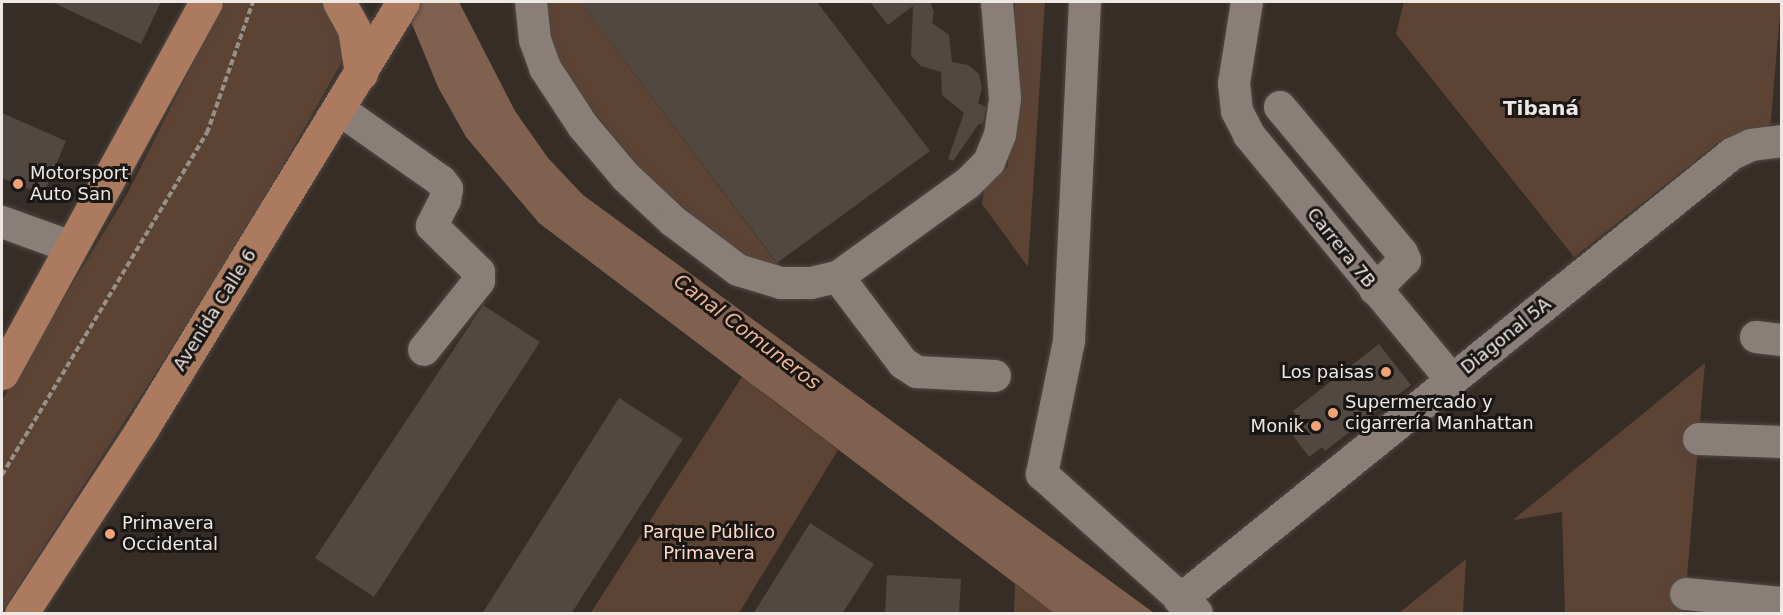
<!DOCTYPE html>
<meta charset="utf-8">
<style>
body{margin:0}
#map{position:relative;width:1783px;height:615px;overflow:hidden;background:#362d27;font-family:"DejaVu Sans",sans-serif}
div>[style]{position:absolute}
[style*='--x']{left:calc(var(--x)*1px);top:calc(var(--y)*1px);width:calc(var(--w)*1px);rotate:calc(var(--a)*1deg)}
.green>*{inset:0;background:#5d4334}
.water>*{inset:0;background:#80614f}
.building>*{inset:0;background:#524842}
.path>*{height:4px;margin-top:-2px;transform-origin:0;background:repeating-linear-gradient(90deg,#968f8a 0 6px,transparent 0 9px)}
.roads{filter:drop-shadow(0 0 2px #504843) drop-shadow(0 0 2px #504843)}
.minor>*{height:32px;margin:-16px;padding:0 16px;transform-origin:16px;border-radius:16px;background:#8a7e78}
.major>*{height:33px;margin:-16.5px;padding:0 16.5px;transform-origin:16.5px;border-radius:16.5px;background:#ac7b5f}
.dots>*{width:16px;height:16px;translate:-50% -50%;box-sizing:border-box;border:3px solid #1a1614;border-radius:50%}
span{translate:-50% -50%;white-space:nowrap;text-align:center;line-height:1.15;-webkit-text-stroke:6px #1a1614;paint-order:stroke}
.poi-label{font-size:18px;color:#eee8e4}
.left{translate:0 -50%;text-align:left}
.right{translate:-100% -50%;text-align:right}
.street-label{font-size:18px;color:#eee8e4}
.park-label{font-size:18px;color:#fdd9c6}
.neighbourhood-label{font-size:20px;color:#eee8e4;font-weight:700}
.water-label{font-size:20px;color:#ebb393;font-style:italic}
.frame{position:absolute;inset:0;border:3px solid #eee8e4;pointer-events:none}
</style>
<div id="map">
<div class="green">
<i style="clip-path:polygon(224px 2px,325px 2px,334px 11px,346px 55px,237px 246px,2px 612px,2px 400px,127px 194px)"></i>
<i style="clip-path:polygon(546px 2px,580px 2px,778px 265px,763px 276px,644px 173px,559px 69px,545px 15px)"></i>
<i style="clip-path:polygon(1015px 2px,1045px 2px,1028px 267px,982px 204px,985px 183px,1008px 167px)"></i>
<i style="clip-path:polygon(1404px 2px,1781px 2px,1770px 131px,1722px 140px,1574px 257px,1396px 34px)"></i>
<i style="clip-path:polygon(1705px 363px,1684px 613px,1565px 613px,1562px 512px,1513px 520px)"></i>
<i style="clip-path:polygon(742px 377px,838px 450px,739px 613px,590px 614px)"></i>
<i style="clip-path:polygon(1466px 559px,1463px 613px,1399px 613px)"></i>
<i style="clip-path:polygon(1015px 584px,1054px 613px,1014px 614px)"></i>
</div>
<div class="water">
<i style="clip-path:polygon(403px 2px,459px 2px,515px 111px,548px 158px,583px 195px,1154px 613px,1054px 613px,539px 223px,466px 137px,438px 87px)"></i>
</div>
<div class="building">
<i style="clip-path:polygon(52px 2px,161px 2px,141px 44px)"></i>
<i style="clip-path:polygon(580px 2px,817px 2px,930px 151px,777px 263px)"></i>
<i style="clip-path:polygon(870px 2px,930px 2px,934px 12px,932px 23px,949px 35px,952px 62px,968px 65px,979px 74px,982px 88px,978px 103px,986px 107px,983px 123px,978px 125px,953px 161px,948px 159px,964px 113px,942px 95px,941px 72px,921px 66px,911px 56px,913px 6px,888px 25px)"></i>
<i style="clip-path:polygon(2px 113px,66px 141px,43px 195px,2px 178px)"></i>
<i style="clip-path:polygon(483px 305px,540px 342px,374px 597px,315px 558px)"></i>
<i style="clip-path:polygon(1379px 344px,1411px 385px,1325px 451px,1322px 447px,1309px 457px,1289px 430px,1301px 421px,1293px 411px)"></i>
<i style="clip-path:polygon(619px 398px,683px 439px,571px 614px,482px 614px)"></i>
<i style="clip-path:polygon(810px 523px,874px 564px,842px 614px,753px 614px)"></i>
<i style="clip-path:polygon(887px 575px,961px 579px,959px 614px,885px 614px)"></i>
</div>
<div class="path">
<i style="--x:2;--y:475;--w:399;--a:-59.1"></i>
<i style="--x:207;--y:133;--w:139;--a:-70.7"></i>
</div>
<div class="roads">
<div class="minor">
<i style="--x:531;--y:2;--w:38;--a:84"></i>
<i style="--x:535;--y:40;--w:30;--a:70"></i>
<i style="--x:545;--y:68;--w:69;--a:56.8"></i>
<i style="--x:583;--y:126;--w:67;--a:49.9"></i>
<i style="--x:626;--y:177;--w:64;--a:43.1"></i>
<i style="--x:673;--y:221;--w:81;--a:37"></i>
<i style="--x:738;--y:270;--w:45;--a:16.8"></i>
<i style="--x:781;--y:283;--w:30;--a:0"></i>
<i style="--x:811;--y:283;--w:28;--a:-13"></i>
<i style="--x:838;--y:277;--w:160;--a:-35.9"></i>
<i style="--x:968;--y:183;--w:30;--a:-45"></i>
<i style="--x:989;--y:162;--w:29;--a:-68"></i>
<i style="--x:1000;--y:135;--w:37;--a:-82"></i>
<i style="--x:1005;--y:98;--w:96;--a:-94.8"></i>
<i style="--x:1085;--y:2;--w:339;--a:92.7"></i>
<i style="--x:1069;--y:341;--w:136;--a:101.5"></i>
<i style="--x:1042;--y:474;--w:208;--a:41.9"></i>
<i style="--x:1247;--y:2;--w:82;--a:99.1"></i>
<i style="--x:1234;--y:83;--w:28;--a:84"></i>
<i style="--x:1237;--y:111;--w:27;--a:63"></i>
<i style="--x:1249;--y:135;--w:317;--a:50.4"></i>
<i style="--x:1280;--y:107;--w:190;--a:50.1"></i>
<i style="--x:1402;--y:253;--w:8;--a:67"></i>
<i style="--x:1405;--y:260;--w:42;--a:135"></i>
<i style="--x:340;--y:110;--w:123;--a:35.1"></i>
<i style="--x:441;--y:181;--w:10;--a:53"></i>
<i style="--x:447;--y:189;--w:11;--a:100"></i>
<i style="--x:445;--y:200;--w:29;--a:117"></i>
<i style="--x:432;--y:226;--w:66;--a:44.4"></i>
<i style="--x:479;--y:272;--w:9;--a:90"></i>
<i style="--x:479;--y:281;--w:88;--a:128.6"></i>
<i style="--x:2;--y:222;--w:73;--a:19.9"></i>
<i style="--x:838;--y:277;--w:108;--a:52.9"></i>
<i style="--x:903;--y:363;--w:17;--a:33"></i>
<i style="--x:917;--y:372;--w:78;--a:2.9"></i>
<i style="--x:1756;--y:337;--w:26;--a:7"></i>
<i style="--x:1699;--y:439;--w:83;--a:2.1"></i>
<i style="--x:1686;--y:594;--w:96;--a:5.4"></i>
<i style="--x:1180;--y:600;--w:710;--a:-38.94"></i>
<i style="--x:1732;--y:154;--w:21;--a:-25"></i>
<i style="--x:1751;--y:145;--w:31;--a:-7"></i>
</div>
<div class="major">
<i style="--x:339;--y:2;--w:31;--a:61"></i>
<i style="--x:354;--y:29;--w:45;--a:81"></i>
<i style="--x:2;--y:373;--w:423;--a:-61.2"></i>
<i style="--x:21;--y:614;--w:221;--a:-56.8"></i>
<i style="--x:142;--y:429;--w:500;--a:-58.57"></i>
</div>
</div>
<div class="dots">
<i style="left:18px;top:184px;background:#efa377"></i>
<i style="left:1386px;top:372px;background:#efa377"></i>
<i style="left:1333px;top:413px;background:#efa377"></i>
<i style="left:1316px;top:426px;background:#efa377"></i>
<i style="left:110px;top:534px;background:#efa377"></i>
</div>
<div class="poi-label">
<span class="left" style="left:30px;top:184px">Motorsport<br>Auto San</span>
<span class="right" style="left:1374px;top:372px">Los paisas</span>
<span class="left" style="left:1345px;top:413px">Supermercado y<br>cigarrería Manhattan</span>
<span class="right" style="left:1304px;top:426px">Monik</span>
<span class="left" style="left:122px;top:534px">Primavera<br>Occidental</span>
</div>
<div class="street-label">
<span style="left:1341px;top:248px;rotate:51deg">Carrera 7B</span>
<span style="left:215px;top:310px;rotate:-58deg">Avenida Calle 6</span>
<span style="left:1506px;top:336px;rotate:-39deg">Diagonal 5A</span>
</div>
<div class="park-label">
<span style="left:709px;top:543px">Parque Público<br>Primavera</span>
</div>
<div class="neighbourhood-label">
<span style="left:1541px;top:108px">Tibaná</span>
</div>
<div class="water-label">
<span style="left:747px;top:332px;rotate:37deg">Canal Comuneros</span>
</div>
<div class="frame"></div>
</div>
